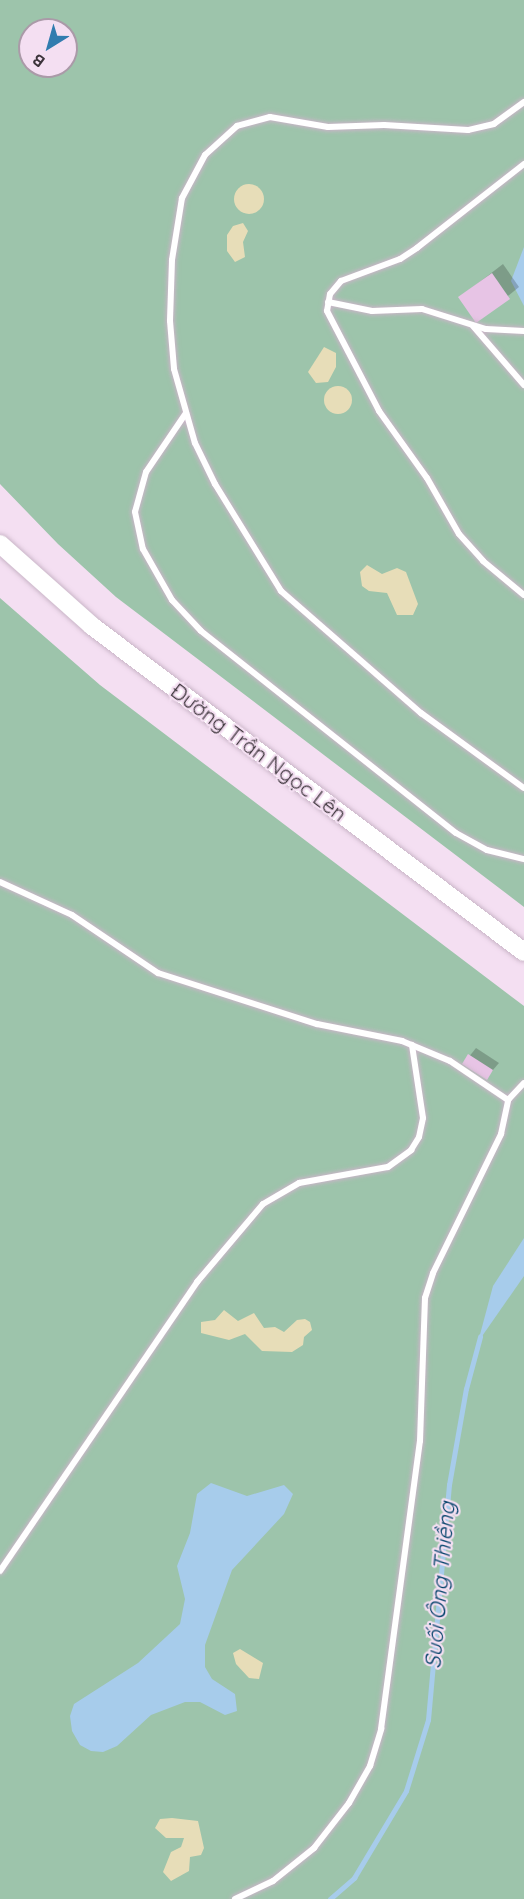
<!DOCTYPE html>
<meta charset="utf-8">
<style>
body{margin:0}
#map{position:relative;width:524px;height:1899px;overflow:hidden;background:#f4dff2;font-family:Quicksand,sans-serif}
div>[style]{position:absolute}
[style*='--x']{left:calc(var(--x)*1px);top:calc(var(--y)*1px);width:calc(var(--w)*1px);rotate:calc(var(--a)*1deg)}
.green>*{inset:0;background:#9dc4ab}
.sand>*{inset:0;background:#e7ddb8}
.round{border-radius:50%}
.water>*{inset:0;background:#a7cceb}
.shadow>*{inset:0;background:#0003}
.stream>*{height:4.5px;margin:-2.25px;padding:0 2.25px;transform-origin:2.25px;border-radius:2.25px;background:#a7cceb}
.building>*{inset:0;background:#e7c4e5}
.roads{filter:drop-shadow(0 0 2px #c9b5c7) drop-shadow(0 0 2px #c9b5c7)}
.lane>*{height:6px;margin:-3px;padding:0 3px;transform-origin:3px;border-radius:3px;background:#fff}
.secondary>*{height:18px;margin:-9px;padding:0 9px;transform-origin:9px;border-radius:9px;background:#fff}
span{translate:-50% -50%;white-space:nowrap;text-align:center;line-height:1.15;-webkit-text-stroke:4.5px #f4dff2;paint-order:stroke}
.street-label{font-size:21px;color:#3b333a}
.water-label{font-size:22px;color:#004169;font-style:italic}
.north{position:absolute;left:18px;top:18px;width:60px;height:60px;box-sizing:border-box;background:#f4dff2;border:2px solid #aa9aa8;border-radius:50%;rotate:217deg;font-size:16px;font-weight:700;line-height:24px;text-align:center;color:#3b333a}
.north::after{content:'';display:block;margin:auto;width:21px;height:27px;background:#317caf;clip-path:polygon(50% 0,100% 100%,50% 72%,0 100%)}
</style>
<div id="map">
<div class="green">
<i style="clip-path:polygon(evenodd,0 0,524px 0,524px 907px,116px 597px,58px 544px,0 484px,0 0,30px 30px,66px 30px,66px 66px,30px 66px,30px 30px)"></i>
<i style="clip-path:polygon(0 598px,100px 685px,524px 1006px,524px 1899px,0 1899px)"></i>
</div>
<div class="sand">
<i class="round" style="left:234px;top:184px;width:30px;height:30px"></i>
<i style="clip-path:polygon(243px 223px,248px 231px,243px 242px,245px 257px,235px 262px,227px 251px,227px 235px,233px 226px)"></i>
<i style="clip-path:polygon(324px 347px,336px 353px,336px 367px,328px 382px,316px 383px,308px 372px)"></i>
<i class="round" style="left:324px;top:386px;width:28px;height:28px"></i>
<i style="clip-path:polygon(367px 565px,382px 574px,397px 568px,406px 572px,418px 604px,413px 615px,397px 615px,387px 593px,369px 591px,362px 586px,360px 572px)"></i>
<i style="clip-path:polygon(224px 1310px,238px 1321px,254px 1313px,264px 1328px,275px 1327px,284px 1332px,297px 1320px,305px 1319px,310px 1322px,312px 1330px,304px 1337px,303px 1345px,292px 1352px,262px 1351px,245px 1334px,229px 1340px,201px 1333px,201px 1322px,215px 1320px)"></i>
<i style="clip-path:polygon(240px 1649px,263px 1663px,259px 1679px,249px 1678px,236px 1664px,233px 1653px)"></i>
<i style="clip-path:polygon(172px 1818px,198px 1821px,204px 1848px,201px 1855px,190px 1857px,189px 1871px,171px 1881px,163px 1872px,171px 1852px,181px 1847px,184px 1838px,166px 1838px,155px 1828px,160px 1819px)"></i>
</div>
<div class="water">
<i style="clip-path:polygon(524px 247px,524px 306px,511px 281px)"></i>
<i style="clip-path:polygon(524px 1238px,524px 1276px,478px 1342px,493px 1286px)"></i>
<i style="clip-path:polygon(211px 1483px,247px 1496px,284px 1485px,293px 1494px,284px 1514px,232px 1570px,205px 1645px,205px 1667px,212px 1679px,235px 1694px,237px 1711px,225px 1715px,200px 1702px,185px 1702px,151px 1715px,117px 1746px,103px 1752px,91px 1751px,80px 1745px,72px 1731px,70px 1716px,74px 1704px,138px 1663px,180px 1624px,185px 1599px,177px 1566px,190px 1533px,197px 1494px)"></i>
</div>
<div class="shadow">
<i style="clip-path:polygon(503px 264px,519px 287px,477px 321px,460px 297px)"></i>
<i style="clip-path:polygon(476px 1048px,499px 1063px,486px 1078px,464px 1063px)"></i>
</div>
<div class="stream">
<i style="--x:330;--y:1899;--w:32;--a:-41"></i>
<i style="--x:354;--y:1878;--w:101;--a:-59.1"></i>
<i style="--x:406;--y:1791;--w:74;--a:-72.8"></i>
<i style="--x:428;--y:1720;--w:236;--a:-84.9"></i>
<i style="--x:449;--y:1485;--w:97;--a:-80"></i>
<i style="--x:466;--y:1389;--w:54;--a:-74.9"></i>
</div>
<div class="building">
<i style="clip-path:polygon(492px 273px,510px 299px,476px 323px,458px 297px)"></i>
<i style="clip-path:polygon(468px 1054px,493px 1070px,487px 1080px,462px 1064px)"></i>
</div>
<div class="roads">
<div class="lane">
<i style="--x:524;--y:102;--w:37;--a:144"></i>
<i style="--x:494;--y:124;--w:27;--a:167"></i>
<i style="--x:468;--y:130;--w:84;--a:-176.6"></i>
<i style="--x:384;--y:125;--w:56;--a:178"></i>
<i style="--x:328;--y:127;--w:59;--a:-170.2"></i>
<i style="--x:270;--y:117;--w:34;--a:165"></i>
<i style="--x:237;--y:126;--w:43;--a:137.8"></i>
<i style="--x:205;--y:155;--w:49;--a:118.1"></i>
<i style="--x:182;--y:198;--w:63;--a:99.2"></i>
<i style="--x:172;--y:260;--w:61;--a:91.9"></i>
<i style="--x:170;--y:321;--w:48;--a:85.2"></i>
<i style="--x:174;--y:369;--w:77;--a:74.2"></i>
<i style="--x:195;--y:443;--w:46;--a:64"></i>
<i style="--x:215;--y:484;--w:126;--a:58.3"></i>
<i style="--x:281;--y:591;--w:186;--a:41.1"></i>
<i style="--x:421;--y:713;--w:127;--a:36.1"></i>
<i style="--x:524;--y:164;--w:136;--a:141.9"></i>
<i style="--x:417;--y:248;--w:20;--a:147"></i>
<i style="--x:400;--y:259;--w:63;--a:159.6"></i>
<i style="--x:341;--y:281;--w:17;--a:130"></i>
<i style="--x:330;--y:294;--w:17;--a:100"></i>
<i style="--x:327;--y:311;--w:113;--a:62.5"></i>
<i style="--x:379;--y:411;--w:82;--a:54.4"></i>
<i style="--x:427;--y:478;--w:64;--a:60.3"></i>
<i style="--x:459;--y:534;--w:36;--a:48"></i>
<i style="--x:483;--y:561;--w:53;--a:39.7"></i>
<i style="--x:328;--y:302;--w:45;--a:11.6"></i>
<i style="--x:372;--y:311;--w:50;--a:-2.3"></i>
<i style="--x:422;--y:309;--w:67;--a:17.4"></i>
<i style="--x:486;--y:329;--w:38;--a:3"></i>
<i style="--x:473;--y:326;--w:78;--a:49.2"></i>
<i style="--x:186;--y:413;--w:71;--a:124.1"></i>
<i style="--x:146;--y:472;--w:41;--a:105.4"></i>
<i style="--x:135;--y:512;--w:38;--a:78"></i>
<i style="--x:143;--y:549;--w:59;--a:60.4"></i>
<i style="--x:172;--y:600;--w:42;--a:46.9"></i>
<i style="--x:201;--y:631;--w:325;--a:38.4"></i>
<i style="--x:456;--y:833;--w:35;--a:29"></i>
<i style="--x:487;--y:850;--w:38;--a:14"></i>
<i style="--x:0;--y:882;--w:79;--a:24.6"></i>
<i style="--x:72;--y:915;--w:104;--a:34"></i>
<i style="--x:158;--y:973;--w:167;--a:17.8"></i>
<i style="--x:317;--y:1024;--w:87;--a:11.3"></i>
<i style="--x:402;--y:1041;--w:52;--a:22.6"></i>
<i style="--x:450;--y:1061;--w:70;--a:33.9"></i>
<i style="--x:0;--y:1571;--w:350;--a:-55.7"></i>
<i style="--x:197;--y:1282;--w:102;--a:-49.8"></i>
<i style="--x:263;--y:1204;--w:42;--a:-30.3"></i>
<i style="--x:299;--y:1183;--w:90;--a:-10.2"></i>
<i style="--x:388;--y:1167;--w:29;--a:-36"></i>
<i style="--x:411;--y:1150;--w:15;--a:-58"></i>
<i style="--x:419;--y:1137;--w:19;--a:-78"></i>
<i style="--x:423;--y:1118;--w:74;--a:-98.6"></i>
<i style="--x:235;--y:1899;--w:42;--a:-25.3"></i>
<i style="--x:273;--y:1881;--w:53;--a:-38.8"></i>
<i style="--x:314;--y:1848;--w:57;--a:-52.1"></i>
<i style="--x:349;--y:1803;--w:43;--a:-60.4"></i>
<i style="--x:370;--y:1766;--w:39;--a:-73"></i>
<i style="--x:381;--y:1729;--w:291;--a:-82.3"></i>
<i style="--x:420;--y:1441;--w:143;--a:-88"></i>
<i style="--x:425;--y:1298;--w:26;--a:-72"></i>
<i style="--x:433;--y:1273;--w:155;--a:-63.9"></i>
<i style="--x:501;--y:1134;--w:35;--a:-78"></i>
<i style="--x:508;--y:1100;--w:23;--a:-47"></i>
</div>
<div class="secondary">
<i style="--x:0;--y:544;--w:123;--a:41.7"></i>
<i style="--x:92;--y:626;--w:541;--a:37.04"></i>
</div>
</div>
<div class="street-label">
<span style="left:259px;top:752px;rotate:37deg">Đường Trần Ngọc Lên</span>
</div>
<div class="water-label">
<span style="left:440px;top:1585px;rotate:-85deg">Suối Ông Thiềng</span>
</div>
<div class="north">B</div>
</div>
